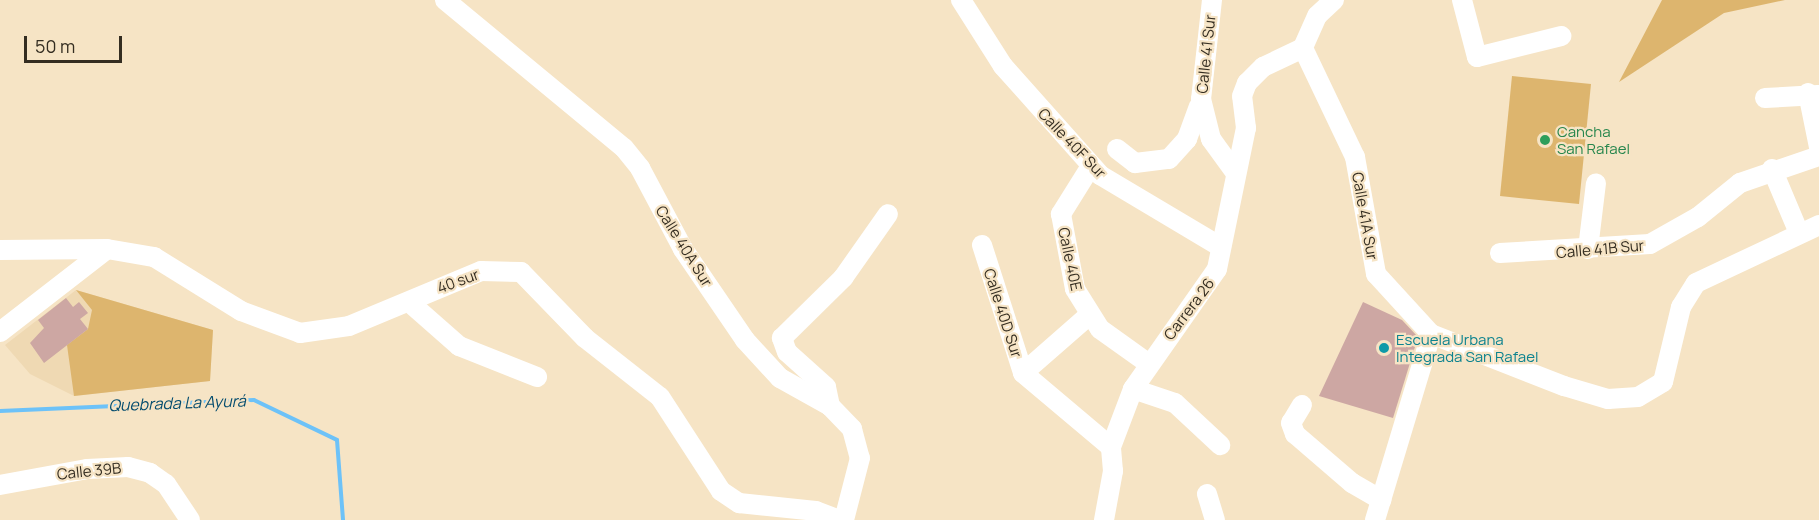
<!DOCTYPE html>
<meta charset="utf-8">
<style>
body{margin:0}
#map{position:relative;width:1819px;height:520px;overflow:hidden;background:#f6e4c5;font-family:Manrope,sans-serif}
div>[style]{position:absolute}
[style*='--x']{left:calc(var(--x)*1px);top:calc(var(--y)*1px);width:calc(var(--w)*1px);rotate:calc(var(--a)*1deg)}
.built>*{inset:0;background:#efd9b3}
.green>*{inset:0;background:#ddb56e}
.stream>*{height:4px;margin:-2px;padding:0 2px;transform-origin:2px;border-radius:2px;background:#6dc2f8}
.building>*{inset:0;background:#cda7a3}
.minor>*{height:20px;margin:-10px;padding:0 10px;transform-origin:10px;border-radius:10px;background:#fff}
.dots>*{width:16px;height:16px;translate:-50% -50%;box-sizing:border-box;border:3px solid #f6e4c5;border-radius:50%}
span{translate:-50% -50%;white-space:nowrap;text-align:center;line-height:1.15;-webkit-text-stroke:4.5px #f6e4c5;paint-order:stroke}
.street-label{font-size:15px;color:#342d21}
.leisure-label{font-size:15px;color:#27864d}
.left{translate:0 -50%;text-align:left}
.culture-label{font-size:15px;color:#0d838f}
.water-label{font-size:16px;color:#044c6e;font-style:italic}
.scale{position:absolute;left:24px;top:36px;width:98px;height:27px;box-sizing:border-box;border:3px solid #342d21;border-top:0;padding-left:8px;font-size:18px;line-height:21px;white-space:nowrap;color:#342d21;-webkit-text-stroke:4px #f6e4c5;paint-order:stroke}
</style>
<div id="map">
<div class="built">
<i style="clip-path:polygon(76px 290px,213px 330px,210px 381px,74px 396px,30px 374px,5px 345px)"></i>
</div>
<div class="green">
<i style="clip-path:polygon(1662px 0,1785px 0,1724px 13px,1619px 82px)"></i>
<i style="clip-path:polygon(1512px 76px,1591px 84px,1579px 204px,1500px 196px)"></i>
<i style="clip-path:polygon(76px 290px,213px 330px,210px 381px,74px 396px,67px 345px,88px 329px,92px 310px)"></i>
</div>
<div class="stream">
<i style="--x:0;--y:411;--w:254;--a:-2.5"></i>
<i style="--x:254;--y:400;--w:92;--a:25.7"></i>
<i style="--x:337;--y:440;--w:80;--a:85.7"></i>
</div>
<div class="building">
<i style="clip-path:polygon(66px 298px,73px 307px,79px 302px,88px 313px,80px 319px,88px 329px,44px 363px,30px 343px,44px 328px,38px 320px)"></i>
<i style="clip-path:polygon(1363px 302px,1402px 320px,1418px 337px,1393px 418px,1319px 396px)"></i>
</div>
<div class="minor">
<i style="--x:445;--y:0;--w:232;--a:39.6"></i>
<i style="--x:624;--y:148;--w:26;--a:51"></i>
<i style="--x:640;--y:168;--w:92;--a:62"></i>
<i style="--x:683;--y:249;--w:110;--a:55.7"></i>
<i style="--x:745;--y:340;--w:52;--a:47.4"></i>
<i style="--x:780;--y:378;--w:57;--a:29.2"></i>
<i style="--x:830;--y:406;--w:32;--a:46"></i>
<i style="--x:852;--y:429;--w:30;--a:75"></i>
<i style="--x:860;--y:458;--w:64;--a:104.5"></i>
<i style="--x:961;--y:0;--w:78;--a:57.5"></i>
<i style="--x:1003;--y:66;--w:146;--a:48.3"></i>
<i style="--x:1100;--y:175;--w:141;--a:30.8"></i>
<i style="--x:1212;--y:0;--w:100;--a:96.3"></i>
<i style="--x:1201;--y:99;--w:41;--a:76"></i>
<i style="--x:1211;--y:139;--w:39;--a:54"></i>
<i style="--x:1334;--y:0;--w:23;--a:137"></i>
<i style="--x:1317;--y:16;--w:35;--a:114"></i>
<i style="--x:1303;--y:48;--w:121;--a:64.5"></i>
<i style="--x:1355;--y:157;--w:119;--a:79.8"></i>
<i style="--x:1376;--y:274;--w:81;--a:47.5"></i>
<i style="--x:1431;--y:334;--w:143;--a:21.4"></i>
<i style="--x:1564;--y:386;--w:46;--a:16.5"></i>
<i style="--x:1608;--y:399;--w:30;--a:-4"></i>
<i style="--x:1638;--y:397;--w:29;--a:-31"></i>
<i style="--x:1663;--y:382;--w:77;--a:-76.5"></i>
<i style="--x:1681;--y:307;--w:28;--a:-58"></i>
<i style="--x:1696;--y:283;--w:136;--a:-25.2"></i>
<i style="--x:1462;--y:0;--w:59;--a:75.3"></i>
<i style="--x:1477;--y:57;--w:87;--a:-14"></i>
<i style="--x:1808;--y:93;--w:55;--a:78.5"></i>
<i style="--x:1765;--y:98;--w:53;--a:-3.2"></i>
<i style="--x:1117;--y:149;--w:23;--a:38"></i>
<i style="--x:1135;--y:163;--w:34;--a:-7"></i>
<i style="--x:1169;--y:159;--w:27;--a:-48"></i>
<i style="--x:1187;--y:139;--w:35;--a:-70"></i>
<i style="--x:1091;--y:166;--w:57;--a:122"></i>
<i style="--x:1061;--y:214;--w:76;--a:79.4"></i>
<i style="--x:1075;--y:289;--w:47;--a:58"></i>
<i style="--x:1100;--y:329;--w:60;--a:35.5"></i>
<i style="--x:1772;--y:169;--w:69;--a:67.1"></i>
<i style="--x:982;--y:245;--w:134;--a:72.2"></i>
<i style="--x:1023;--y:373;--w:115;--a:40.1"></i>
<i style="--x:1588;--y:249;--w:66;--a:-83.1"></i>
<i style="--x:0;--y:250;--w:107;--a:-0.5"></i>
<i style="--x:107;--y:249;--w:48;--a:9.7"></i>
<i style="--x:154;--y:257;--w:102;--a:31.8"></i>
<i style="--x:241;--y:311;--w:63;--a:20.4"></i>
<i style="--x:300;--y:333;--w:49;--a:-8.1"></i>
<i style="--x:349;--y:326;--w:143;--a:-22.6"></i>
<i style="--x:481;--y:271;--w:40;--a:1.4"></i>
<i style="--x:521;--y:272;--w:92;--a:45.9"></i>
<i style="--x:585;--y:338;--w:95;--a:38.2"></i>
<i style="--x:660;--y:397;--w:112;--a:57"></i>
<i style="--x:721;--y:491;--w:22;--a:34"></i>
<i style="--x:739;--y:503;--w:77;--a:5.9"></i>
<i style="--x:816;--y:511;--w:26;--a:21"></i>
<i style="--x:1500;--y:253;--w:150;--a:-3.4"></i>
<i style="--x:1650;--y:244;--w:55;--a:-29.4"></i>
<i style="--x:1698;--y:217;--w:54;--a:-39"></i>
<i style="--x:1740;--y:183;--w:83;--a:-18.9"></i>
<i style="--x:409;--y:302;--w:67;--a:41.3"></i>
<i style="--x:459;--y:346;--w:84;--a:21.7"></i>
<i style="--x:0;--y:332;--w:135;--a:-37.8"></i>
<i style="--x:1023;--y:373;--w:86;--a:-41.2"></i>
<i style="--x:1133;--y:389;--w:44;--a:18.4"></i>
<i style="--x:1175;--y:403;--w:62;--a:43"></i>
<i style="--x:1302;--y:405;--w:21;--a:121"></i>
<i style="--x:1291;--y:423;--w:12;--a:70"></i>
<i style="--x:1295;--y:434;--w:75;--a:40.7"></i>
<i style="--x:1352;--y:483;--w:34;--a:30"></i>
<i style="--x:830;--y:406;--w:19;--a:-102"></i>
<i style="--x:826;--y:387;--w:52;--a:-138.1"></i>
<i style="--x:787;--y:352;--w:15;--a:-110"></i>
<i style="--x:782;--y:338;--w:86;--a:-44.5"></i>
<i style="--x:843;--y:278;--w:78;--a:-54.9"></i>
<i style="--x:0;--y:485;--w:88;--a:-10.4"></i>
<i style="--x:87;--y:469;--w:41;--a:-2.8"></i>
<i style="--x:128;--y:467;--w:23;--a:15"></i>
<i style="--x:150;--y:473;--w:19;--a:35"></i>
<i style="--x:166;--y:484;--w:43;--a:56.3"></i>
<i style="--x:1207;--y:494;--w:27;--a:73"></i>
<i style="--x:1104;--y:520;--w:50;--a:-79.6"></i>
<i style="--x:1113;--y:471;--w:24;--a:-95"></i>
<i style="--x:1111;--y:447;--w:62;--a:-69.2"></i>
<i style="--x:1133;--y:389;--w:146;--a:-55"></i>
<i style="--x:1217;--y:269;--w:144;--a:-78.4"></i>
<i style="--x:1246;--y:128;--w:32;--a:-97"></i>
<i style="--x:1242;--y:96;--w:14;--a:-69"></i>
<i style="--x:1247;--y:83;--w:23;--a:-45"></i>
<i style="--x:1263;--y:67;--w:44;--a:-25.4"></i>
<i style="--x:1375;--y:520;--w:194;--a:-73.2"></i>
</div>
<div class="dots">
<i style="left:1545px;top:140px;background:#2e9e5b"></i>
<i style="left:1384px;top:348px;background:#0f9aa8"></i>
</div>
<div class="street-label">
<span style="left:1206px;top:54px;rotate:-84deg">Calle 41 Sur</span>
<span style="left:1072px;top:143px;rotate:46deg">Calle 40F Sur</span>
<span style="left:1365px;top:216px;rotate:80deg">Calle 41A Sur</span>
<span style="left:684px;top:246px;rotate:58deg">Calle 40A Sur</span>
<span style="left:1600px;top:249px;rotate:-5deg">Calle 41B Sur</span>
<span style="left:1070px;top:259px;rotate:78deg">Calle 40E</span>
<span style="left:458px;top:281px;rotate:-20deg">40 sur</span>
<span style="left:1189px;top:309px;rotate:-53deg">Carrera 26</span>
<span style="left:1003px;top:313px;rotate:72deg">Calle 40D Sur</span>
<span style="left:89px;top:471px;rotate:-6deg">Calle 39B</span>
</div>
<div class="leisure-label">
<span class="left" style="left:1557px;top:140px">Cancha<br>San Rafael</span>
</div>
<div class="culture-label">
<span class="left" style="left:1396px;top:348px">Escuela Urbana<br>Integrada San Rafael</span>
</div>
<div class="water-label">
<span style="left:177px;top:403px;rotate:-2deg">Quebrada La Ayurá</span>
</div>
<div class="scale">50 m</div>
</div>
